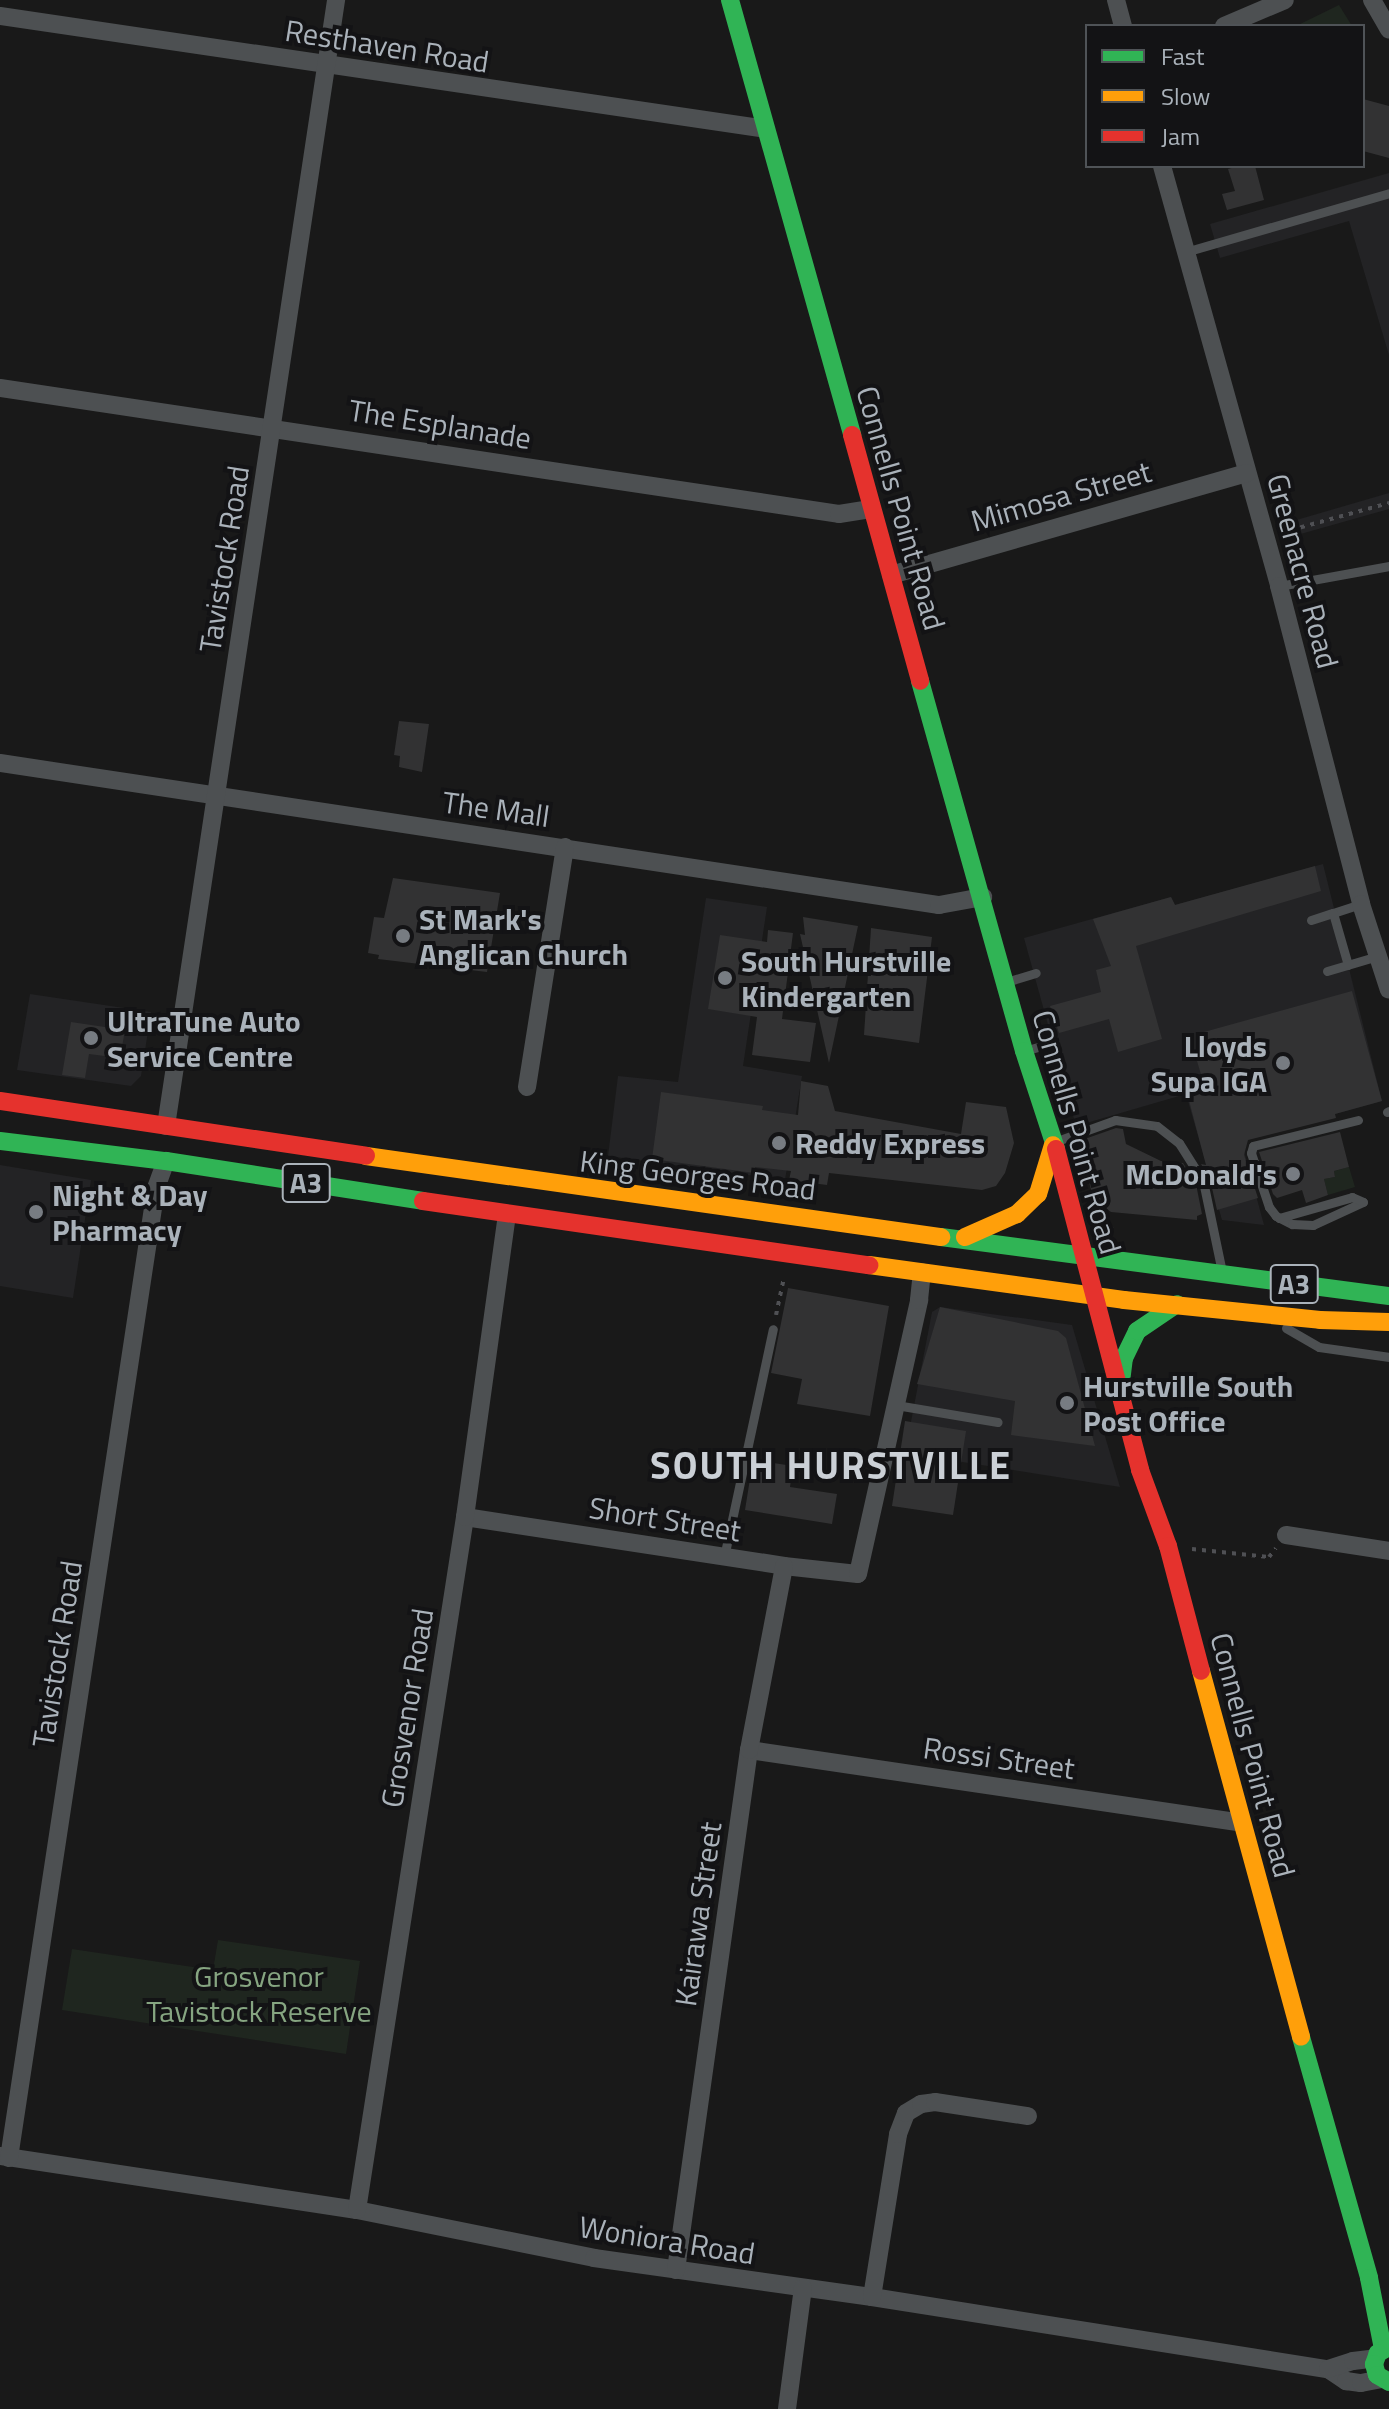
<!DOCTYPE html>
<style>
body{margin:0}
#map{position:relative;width:1389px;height:2409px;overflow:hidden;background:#191919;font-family:"Titillium Web",sans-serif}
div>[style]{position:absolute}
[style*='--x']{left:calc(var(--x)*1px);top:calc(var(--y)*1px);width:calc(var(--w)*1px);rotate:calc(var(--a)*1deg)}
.built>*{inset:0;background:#232325}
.green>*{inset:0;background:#1f261f}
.building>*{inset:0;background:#323233}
.path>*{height:4px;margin-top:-2px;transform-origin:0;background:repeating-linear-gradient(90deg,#4f5054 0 4px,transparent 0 10px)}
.lane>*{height:9px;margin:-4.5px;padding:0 4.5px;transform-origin:4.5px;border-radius:4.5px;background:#4d5052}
.street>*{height:18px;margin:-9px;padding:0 9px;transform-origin:9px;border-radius:9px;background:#4d5052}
.fast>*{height:18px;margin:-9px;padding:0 9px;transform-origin:9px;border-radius:9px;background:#30b455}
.slow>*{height:18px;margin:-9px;padding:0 9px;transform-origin:9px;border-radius:9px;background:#ff9f0a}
.jam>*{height:18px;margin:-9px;padding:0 9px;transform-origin:9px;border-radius:9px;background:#e5322d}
.dots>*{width:22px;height:22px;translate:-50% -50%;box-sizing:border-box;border:4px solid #131315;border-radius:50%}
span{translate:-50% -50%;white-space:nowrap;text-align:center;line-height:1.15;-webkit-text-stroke:8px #131315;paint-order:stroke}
.shield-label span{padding:2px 6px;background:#131315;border:2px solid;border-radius:6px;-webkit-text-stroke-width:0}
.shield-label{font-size:28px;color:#aab2ba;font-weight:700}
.street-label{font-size:30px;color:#aab2ba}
.poi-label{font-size:30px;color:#aab2ba;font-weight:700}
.left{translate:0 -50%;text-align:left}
.right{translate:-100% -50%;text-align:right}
.park-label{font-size:30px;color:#86a581}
.district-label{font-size:38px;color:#cbd0d6;font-weight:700;letter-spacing:2px}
.legend{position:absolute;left:1085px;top:24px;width:280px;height:144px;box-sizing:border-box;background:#131315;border:2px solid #4f5357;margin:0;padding:10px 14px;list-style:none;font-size:24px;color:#aab2ba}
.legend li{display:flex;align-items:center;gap:16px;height:40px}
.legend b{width:40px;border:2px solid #4f5357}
</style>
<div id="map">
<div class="built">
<i style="clip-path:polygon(1389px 173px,1389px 355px,1349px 221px,1220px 258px,1210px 224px)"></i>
<i style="clip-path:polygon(1389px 493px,1389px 509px,1297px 535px,1293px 521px)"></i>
<i style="clip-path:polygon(1323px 864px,1382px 1101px,1241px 1140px,1264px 1225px,1222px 1220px,1186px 1094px,1076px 1126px,1024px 938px,1171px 897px,1175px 905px)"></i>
<i style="clip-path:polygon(706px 898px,767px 907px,743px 1066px,802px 1076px,785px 1180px,608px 1156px,618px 1076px,678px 1082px)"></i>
<i style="clip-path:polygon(30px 994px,151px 1012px,141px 1076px,131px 1086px,17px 1070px)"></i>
<i style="clip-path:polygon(0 1165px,91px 1180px,73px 1298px,0 1286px)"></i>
<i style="clip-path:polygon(940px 1307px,1072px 1325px,1120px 1487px,905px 1453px,932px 1312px)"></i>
</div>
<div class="green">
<i style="clip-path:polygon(1339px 5px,1352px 26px,1296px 26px)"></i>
<i style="clip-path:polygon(1349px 1167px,1355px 1187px,1328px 1195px,1324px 1179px,1335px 1177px,1334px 1171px)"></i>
<i style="clip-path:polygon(218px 1940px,360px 1961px,346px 2054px,62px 2010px,72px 1949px,213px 1970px)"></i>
</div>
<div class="building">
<i style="clip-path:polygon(1363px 99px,1389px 106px,1389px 158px,1363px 151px)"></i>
<i style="clip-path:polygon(1239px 166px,1255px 166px,1264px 200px,1227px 210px,1222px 194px,1235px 191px,1228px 169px)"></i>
<i style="clip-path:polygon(399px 721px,429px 724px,422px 772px,399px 767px,400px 756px,394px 755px)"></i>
<i style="clip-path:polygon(1315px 866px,1321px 891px,1136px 946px,1162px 1039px,1118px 1052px,1109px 1019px,1059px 1033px,1050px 1006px,1101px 992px,1096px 970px,1111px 966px,1093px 919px,1171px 897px,1175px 905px)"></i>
<i style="clip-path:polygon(393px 878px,500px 893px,487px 972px,378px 959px,379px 955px,368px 953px,374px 917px,384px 918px)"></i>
<i style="clip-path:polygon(803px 917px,858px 926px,829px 1063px,800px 934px,805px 935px)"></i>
<i style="clip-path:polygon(871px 928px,932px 937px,919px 1043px,864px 1035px)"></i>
<i style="clip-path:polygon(768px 930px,793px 933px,782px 1019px,816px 1023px,810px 1062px,752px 1055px,757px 1017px,708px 1009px,720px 935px,767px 942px)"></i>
<i style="clip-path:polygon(1352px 991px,1382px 1101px,1335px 1114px,1336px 1118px,1248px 1140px,1244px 1155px,1258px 1198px,1217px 1210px,1210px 1179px,1201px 1164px,1206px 1165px,1187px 1093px,1205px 1088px,1197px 1061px,1211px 1057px,1204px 1032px)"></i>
<i style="clip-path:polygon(71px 1022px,125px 1030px,120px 1058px,89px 1054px,85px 1078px,62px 1075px)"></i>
<i style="clip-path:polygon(801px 1081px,828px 1086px,835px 1111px,961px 1134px,966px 1102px,1006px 1107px,1014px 1143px,1005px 1173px,996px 1186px,982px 1190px,829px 1173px,827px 1185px,789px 1180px,791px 1171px,755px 1167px,754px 1173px,652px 1159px,661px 1092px,763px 1106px,762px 1110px,798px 1115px)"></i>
<i style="clip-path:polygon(1116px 1128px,1123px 1129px,1126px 1144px,1161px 1161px,1183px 1163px,1196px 1184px,1202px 1214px,1197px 1216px,1197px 1220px,1111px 1212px,1093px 1198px,1079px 1141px)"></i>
<i style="clip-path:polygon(1340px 1132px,1349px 1167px,1334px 1171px,1335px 1177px,1324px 1179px,1328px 1195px,1306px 1203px,1302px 1190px,1277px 1198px,1273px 1194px,1259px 1152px)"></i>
<i style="clip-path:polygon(788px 1288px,889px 1306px,870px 1416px,797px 1404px,802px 1379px,771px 1373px)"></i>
<i style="clip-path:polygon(940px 1307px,1058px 1331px,1066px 1338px,1095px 1446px,1011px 1435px,1015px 1401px,917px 1384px)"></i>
<i style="clip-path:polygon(905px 1421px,966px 1431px,953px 1515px,892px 1506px)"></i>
<i style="clip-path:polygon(753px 1460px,793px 1466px,790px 1487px,837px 1494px,832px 1524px,745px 1510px)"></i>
</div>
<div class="path">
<i style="--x:1281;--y:525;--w:8;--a:-7"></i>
<i style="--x:1289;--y:524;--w:6;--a:72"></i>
<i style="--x:1291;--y:530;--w:102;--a:-15.4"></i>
<i style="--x:1102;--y:1223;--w:12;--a:31"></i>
<i style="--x:776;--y:1315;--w:35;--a:-78"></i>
<i style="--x:1192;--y:1549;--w:77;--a:5.9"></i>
<i style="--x:1269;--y:1557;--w:11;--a:-52"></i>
</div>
<div class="lane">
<i style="--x:1185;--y:252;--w:212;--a:-16.1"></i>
<i style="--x:1279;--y:586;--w:112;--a:-10.3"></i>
<i style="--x:1333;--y:913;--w:29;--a:-18"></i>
<i style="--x:1311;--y:920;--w:23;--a:-18"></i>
<i style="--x:1333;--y:913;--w:54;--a:73.9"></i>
<i style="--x:1327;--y:971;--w:53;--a:-16.4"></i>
<i style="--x:1006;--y:982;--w:31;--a:-17"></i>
<i style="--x:1024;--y:1051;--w:32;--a:-16"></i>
<i style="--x:1387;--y:1112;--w:2;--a:-27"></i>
<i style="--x:1358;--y:1120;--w:108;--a:166.1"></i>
<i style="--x:1253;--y:1146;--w:7;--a:106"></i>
<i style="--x:1251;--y:1153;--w:57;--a:71.6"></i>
<i style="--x:1269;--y:1207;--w:11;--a:52"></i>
<i style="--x:1276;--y:1216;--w:18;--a:27"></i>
<i style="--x:1292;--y:1224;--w:21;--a:3"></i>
<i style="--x:1313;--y:1225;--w:55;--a:-24.7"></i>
<i style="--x:1057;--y:1141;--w:62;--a:-19.9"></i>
<i style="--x:1115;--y:1120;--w:42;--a:8.1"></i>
<i style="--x:1157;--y:1126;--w:28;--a:38"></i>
<i style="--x:1179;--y:1143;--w:45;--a:57.7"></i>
<i style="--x:1203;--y:1181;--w:88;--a:78.2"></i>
<i style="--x:1279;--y:1218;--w:76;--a:-16"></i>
<i style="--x:1352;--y:1197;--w:12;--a:24"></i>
<i style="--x:1286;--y:1328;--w:38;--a:30"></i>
<i style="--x:1319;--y:1347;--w:71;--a:8.1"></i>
<i style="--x:896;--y:1405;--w:103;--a:9.5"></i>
<i style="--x:724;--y:1557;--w:233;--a:-77.9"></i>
</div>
<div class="street">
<i style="--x:1116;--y:0;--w:27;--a:75"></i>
<i style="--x:1372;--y:0;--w:34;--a:60"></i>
<i style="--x:0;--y:16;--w:774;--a:8.39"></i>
<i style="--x:1224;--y:26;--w:66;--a:-23.1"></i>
<i style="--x:1162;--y:166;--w:436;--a:74.4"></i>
<i style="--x:1279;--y:586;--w:328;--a:75.5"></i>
<i style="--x:1361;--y:904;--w:90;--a:72"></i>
<i style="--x:0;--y:388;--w:848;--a:8.54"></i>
<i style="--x:839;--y:514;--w:32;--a:-9"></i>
<i style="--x:891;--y:575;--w:370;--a:-16"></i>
<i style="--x:0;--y:763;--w:950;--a:8.6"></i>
<i style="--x:939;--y:905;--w:45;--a:-10.3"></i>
<i style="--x:527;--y:1087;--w:243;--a:-81"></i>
<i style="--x:166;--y:1126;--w:1139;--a:-81.41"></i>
<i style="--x:465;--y:1517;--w:323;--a:8.7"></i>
<i style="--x:784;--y:1566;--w:74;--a:6.2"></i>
<i style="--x:858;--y:1574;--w:281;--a:-77.4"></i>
<i style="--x:919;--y:1300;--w:28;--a:-84"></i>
<i style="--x:1286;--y:1535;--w:104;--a:8.8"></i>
<i style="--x:749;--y:1750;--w:497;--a:8.4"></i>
<i style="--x:0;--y:2156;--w:361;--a:8.6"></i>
<i style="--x:357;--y:2210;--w:242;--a:11.4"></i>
<i style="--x:594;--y:2258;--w:281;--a:8"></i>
<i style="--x:872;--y:2297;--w:462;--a:9"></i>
<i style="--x:1328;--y:2369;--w:22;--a:34"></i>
<i style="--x:1346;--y:2381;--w:15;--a:8"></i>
<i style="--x:1361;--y:2383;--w:20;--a:-11"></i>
<i style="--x:9;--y:2158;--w:981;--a:-81.38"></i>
<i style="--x:156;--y:1188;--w:29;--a:-70"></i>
<i style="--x:357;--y:2210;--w:701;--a:-81.14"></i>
<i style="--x:465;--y:1517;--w:306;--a:-82.1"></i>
<i style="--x:676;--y:2270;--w:525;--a:-82.01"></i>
<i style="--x:749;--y:1750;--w:187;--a:-79.2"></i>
<i style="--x:872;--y:2297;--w:165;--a:-80.9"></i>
<i style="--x:898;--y:2134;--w:22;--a:-69"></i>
<i style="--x:906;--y:2113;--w:17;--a:-31"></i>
<i style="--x:921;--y:2104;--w:14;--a:-8"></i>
<i style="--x:935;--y:2102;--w:94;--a:8.6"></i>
<i style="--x:1328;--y:2369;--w:26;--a:-18"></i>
<i style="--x:1353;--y:2361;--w:23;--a:-7"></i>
<i style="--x:787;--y:2409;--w:122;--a:-82.5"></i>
</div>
<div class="fast">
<i style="--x:730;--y:0;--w:452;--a:74.3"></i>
<i style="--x:920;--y:681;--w:384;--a:74.3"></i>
<i style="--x:1024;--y:1051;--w:103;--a:71.9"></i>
<i style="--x:0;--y:1141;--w:167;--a:6.9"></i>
<i style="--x:166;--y:1161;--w:260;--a:8.8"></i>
<i style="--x:941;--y:1237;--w:452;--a:7.5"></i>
<i style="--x:1121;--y:1382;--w:24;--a:-83"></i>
<i style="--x:1124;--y:1358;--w:30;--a:-64"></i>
<i style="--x:1137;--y:1331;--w:48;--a:-34"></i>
<i style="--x:1301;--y:2037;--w:250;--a:74.2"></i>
<i style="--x:1369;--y:2278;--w:72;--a:78.8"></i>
<i style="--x:1389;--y:2347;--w:13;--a:151"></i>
<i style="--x:1378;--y:2353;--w:12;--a:110"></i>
<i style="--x:1374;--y:2364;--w:11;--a:75"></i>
<i style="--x:1377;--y:2375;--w:14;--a:30"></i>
</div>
<div class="slow">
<i style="--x:366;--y:1156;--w:581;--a:8.02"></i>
<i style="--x:965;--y:1237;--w:57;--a:-23.9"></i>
<i style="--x:1017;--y:1214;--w:29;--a:-44"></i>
<i style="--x:1038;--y:1194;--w:51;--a:-73"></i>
<i style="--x:869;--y:1265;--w:257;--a:7.8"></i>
<i style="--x:1124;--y:1300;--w:197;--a:5.8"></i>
<i style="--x:1320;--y:1320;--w:69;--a:1.7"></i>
<i style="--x:1201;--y:1671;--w:379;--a:74.7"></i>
</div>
<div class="jam">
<i style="--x:852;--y:435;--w:255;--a:74.5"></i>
<i style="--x:0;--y:1101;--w:370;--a:8.5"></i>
<i style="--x:1056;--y:1149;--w:332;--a:75.3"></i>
<i style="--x:1140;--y:1470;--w:81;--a:69.8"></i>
<i style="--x:1168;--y:1546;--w:129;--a:75.2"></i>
<i style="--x:423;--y:1201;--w:451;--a:8.2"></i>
</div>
<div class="dots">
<i style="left:403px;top:936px;background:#777c82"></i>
<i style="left:725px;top:978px;background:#777c82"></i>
<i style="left:91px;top:1038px;background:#777c82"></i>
<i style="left:1283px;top:1063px;background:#777c82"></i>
<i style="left:779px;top:1143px;background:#777c82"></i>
<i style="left:1293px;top:1174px;background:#777c82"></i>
<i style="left:36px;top:1212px;background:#777c82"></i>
<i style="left:1067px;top:1403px;background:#777c82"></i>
</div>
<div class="shield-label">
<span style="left:306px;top:1183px">A3</span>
<span style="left:1294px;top:1284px">A3</span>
</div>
<div class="street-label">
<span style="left:387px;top:46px;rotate:9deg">Resthaven Road</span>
<span style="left:440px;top:424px;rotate:9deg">The Esplanade</span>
<span style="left:1061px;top:496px;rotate:-16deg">Mimosa Street</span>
<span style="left:901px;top:508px;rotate:74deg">Connells Point Road</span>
<span style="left:224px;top:559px;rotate:-81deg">Tavistock Road</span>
<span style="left:1303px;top:571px;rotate:75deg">Greenacre Road</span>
<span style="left:496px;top:809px;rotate:8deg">The Mall</span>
<span style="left:1077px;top:1132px;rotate:74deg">Connells Point Road</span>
<span style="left:698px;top:1175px;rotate:7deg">King Georges Road</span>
<span style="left:665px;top:1519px;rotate:9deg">Short Street</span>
<span style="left:57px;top:1654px;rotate:-81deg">Tavistock Road</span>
<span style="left:407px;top:1708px;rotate:-81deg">Grosvenor Road</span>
<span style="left:1253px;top:1755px;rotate:75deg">Connells Point Road</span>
<span style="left:999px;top:1758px;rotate:8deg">Rossi Street</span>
<span style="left:698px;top:1914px;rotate:-82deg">Kairawa Street</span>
<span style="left:667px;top:2240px;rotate:9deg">Woniora Road</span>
</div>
<div class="poi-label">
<span class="left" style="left:419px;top:936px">St Mark's<br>Anglican Church</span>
<span class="left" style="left:741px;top:978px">South Hurstville<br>Kindergarten</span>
<span class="left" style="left:107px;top:1038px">UltraTune Auto<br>Service Centre</span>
<span class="right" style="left:1267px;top:1063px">Lloyds<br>Supa IGA</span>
<span class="left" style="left:795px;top:1143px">Reddy Express</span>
<span class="right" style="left:1277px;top:1174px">McDonald's</span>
<span class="left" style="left:52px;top:1212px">Night &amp; Day<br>Pharmacy</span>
<span class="left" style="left:1083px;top:1403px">Hurstville South<br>Post Office</span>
</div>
<div class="park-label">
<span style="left:259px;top:1993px">Grosvenor<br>Tavistock Reserve</span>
</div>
<div class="district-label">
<span style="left:831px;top:1466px">SOUTH HURSTVILLE</span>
</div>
<ul class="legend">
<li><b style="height:10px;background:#30b455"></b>Fast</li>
<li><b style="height:10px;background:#ff9f0a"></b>Slow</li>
<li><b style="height:10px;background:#e5322d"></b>Jam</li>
</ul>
</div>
